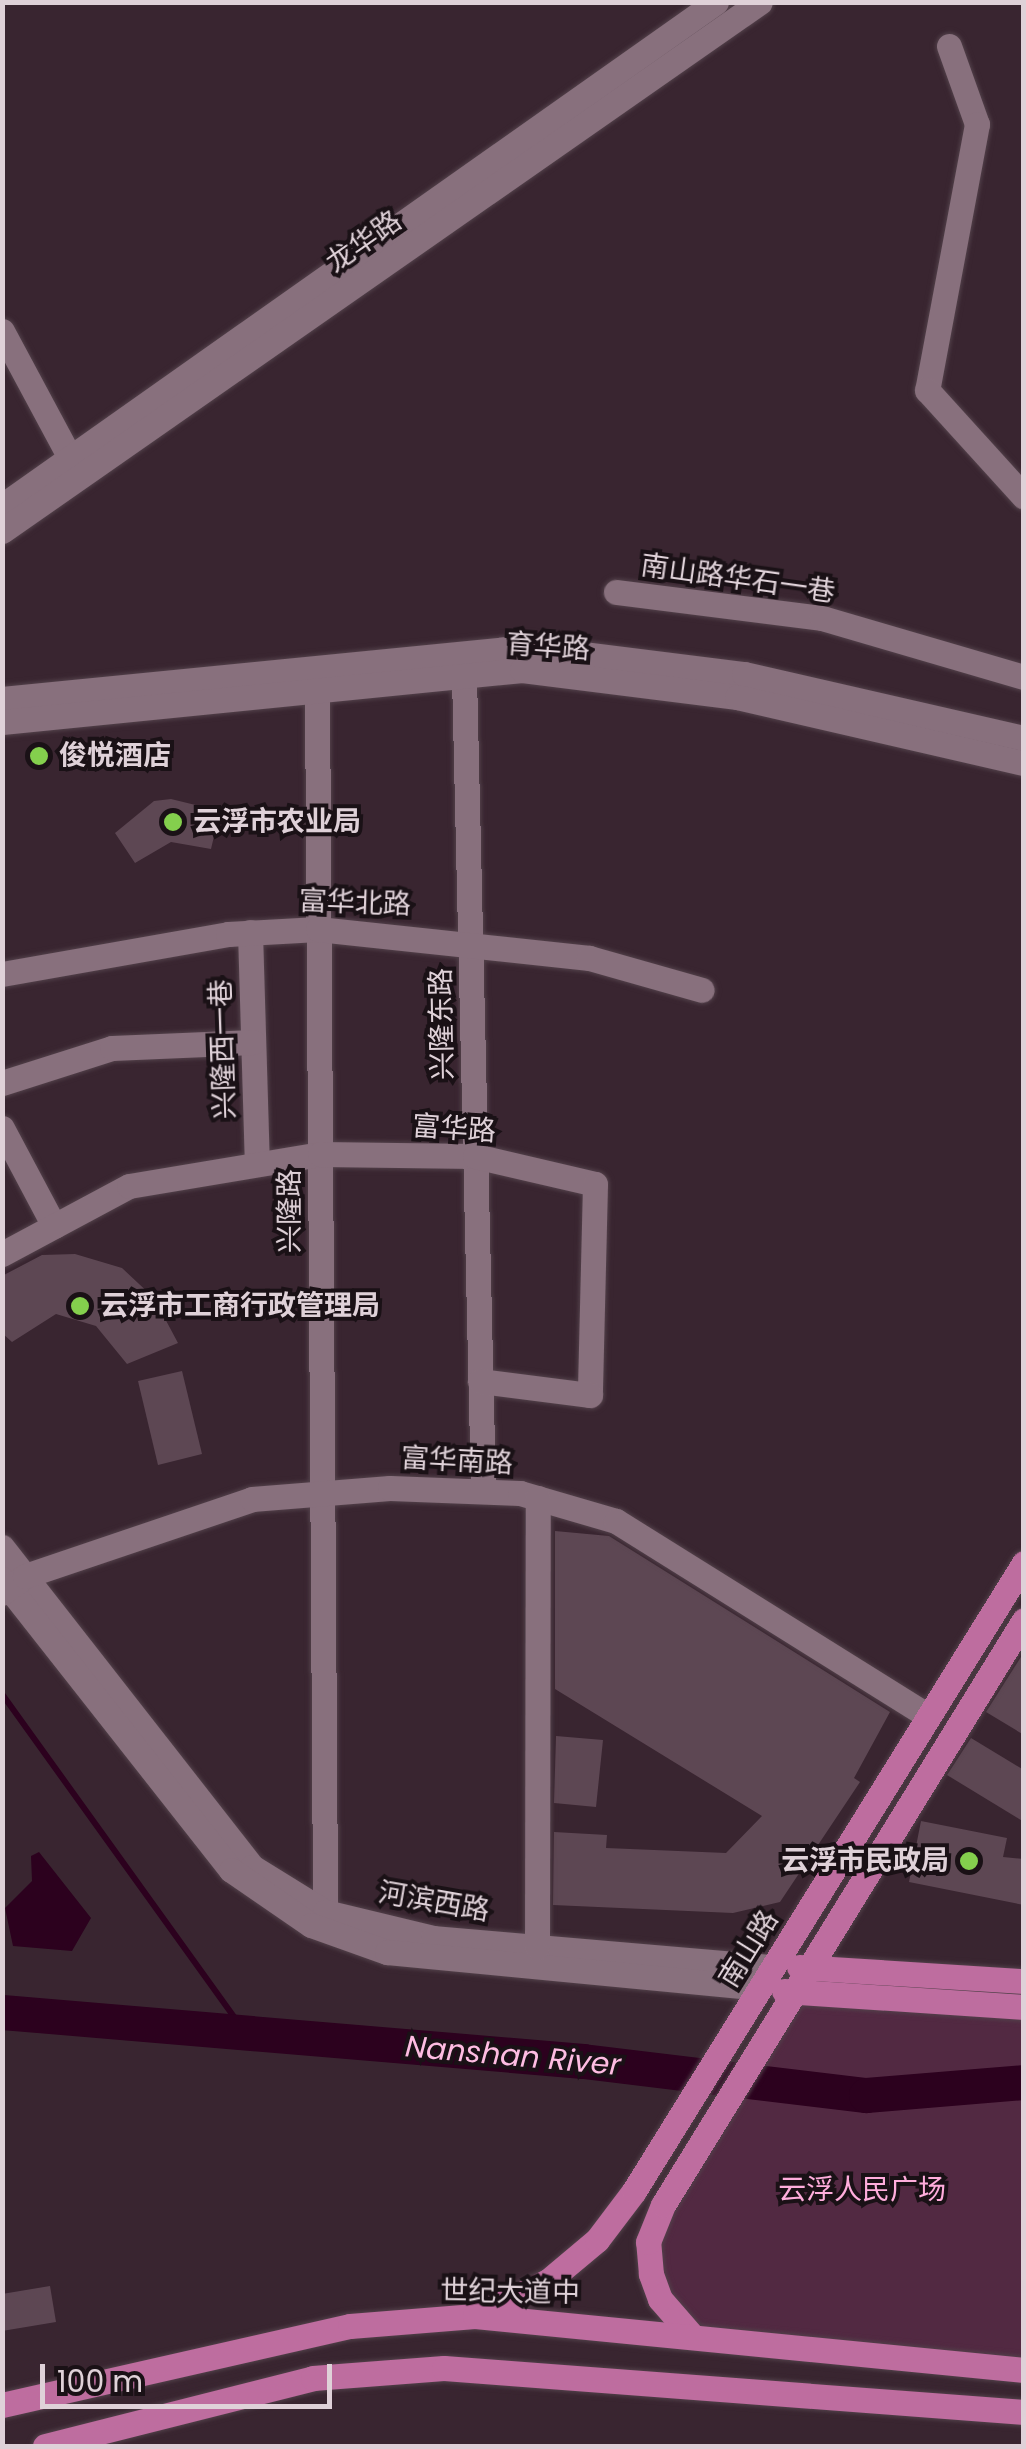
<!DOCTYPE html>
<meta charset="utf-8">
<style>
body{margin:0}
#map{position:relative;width:1026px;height:2449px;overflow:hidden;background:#392530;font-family:Poppins,"Noto Sans SC",sans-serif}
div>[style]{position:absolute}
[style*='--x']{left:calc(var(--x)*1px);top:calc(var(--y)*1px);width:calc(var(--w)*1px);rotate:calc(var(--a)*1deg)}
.green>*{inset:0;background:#522942}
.water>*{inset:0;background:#2c011e}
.stream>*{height:6px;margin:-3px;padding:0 3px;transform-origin:3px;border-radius:3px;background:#2c011e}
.river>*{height:35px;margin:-17.5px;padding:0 17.5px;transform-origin:17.5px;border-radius:17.5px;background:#2c011e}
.building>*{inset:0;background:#5d4753}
.roads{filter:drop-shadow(0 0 2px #52414a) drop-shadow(0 0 2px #52414a)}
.minor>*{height:25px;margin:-12.5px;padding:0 12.5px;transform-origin:12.5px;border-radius:12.5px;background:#88707d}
.major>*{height:25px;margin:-12.5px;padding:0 12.5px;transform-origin:12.5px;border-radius:12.5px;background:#be6d9f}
.dots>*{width:28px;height:28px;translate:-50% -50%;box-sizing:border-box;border:5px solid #1a1116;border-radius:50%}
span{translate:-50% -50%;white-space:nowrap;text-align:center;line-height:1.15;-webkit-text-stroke:8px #1a1116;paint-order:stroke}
.street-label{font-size:28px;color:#dfd1d8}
.poi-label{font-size:28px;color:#dfd1d8;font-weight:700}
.left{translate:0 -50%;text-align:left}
.right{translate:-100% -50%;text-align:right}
.park-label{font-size:28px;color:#ffaddc}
.water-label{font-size:30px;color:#febce2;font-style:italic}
.frame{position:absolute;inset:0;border:5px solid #dfd1d8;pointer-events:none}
.scale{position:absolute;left:40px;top:2364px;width:292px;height:45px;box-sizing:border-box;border:5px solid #dfd1d8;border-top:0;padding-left:12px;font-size:30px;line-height:35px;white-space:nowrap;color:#dfd1d8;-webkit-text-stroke:8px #1a1116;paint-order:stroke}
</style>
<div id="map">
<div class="green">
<i style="clip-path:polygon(797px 1992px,1023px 2007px,1023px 2370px,693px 2337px,651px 2274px,663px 2205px)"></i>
</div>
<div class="water">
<i style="clip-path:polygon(39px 1852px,91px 1918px,72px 1951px,13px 1946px,5px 1908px,32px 1881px,31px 1856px)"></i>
</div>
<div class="stream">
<i style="--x:2;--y:1694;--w:423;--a:54.3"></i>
</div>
<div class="river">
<i style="--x:2;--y:2012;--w:583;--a:4.82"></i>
<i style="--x:583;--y:2061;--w:285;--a:6.9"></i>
<i style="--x:866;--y:2095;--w:159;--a:-4.7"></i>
</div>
<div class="building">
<i style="clip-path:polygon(171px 799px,220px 811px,211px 849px,171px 842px,135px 863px,115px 833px,154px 801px)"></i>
<i style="clip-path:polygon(75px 1254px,122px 1268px,154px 1298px,178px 1343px,127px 1364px,96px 1326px,56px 1314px,12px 1342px,2px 1333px,2px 1276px,42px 1255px)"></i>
<i style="clip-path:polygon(182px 1371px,202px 1454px,158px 1465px,138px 1381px)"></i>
<i style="clip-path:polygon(555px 1531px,609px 1536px,890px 1712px,854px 1778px,860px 1782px,780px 1902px,733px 1913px,553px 1905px,554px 1832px,607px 1835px,606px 1848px,726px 1853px,762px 1816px,555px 1689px)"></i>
<i style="clip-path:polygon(1024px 1652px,1024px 1735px,986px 1712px)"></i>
<i style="clip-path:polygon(556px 1736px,603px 1740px,596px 1807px,554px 1803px)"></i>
<i style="clip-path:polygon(971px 1738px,1024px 1770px,1024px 1822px,947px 1775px)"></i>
<i style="clip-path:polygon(921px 1821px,1007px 1838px,1003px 1857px,1024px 1859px,1024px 1905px,909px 1882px)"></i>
<i style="clip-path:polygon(50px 2286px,56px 2322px,2px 2331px,2px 2294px)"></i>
</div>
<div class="roads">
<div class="minor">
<i style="--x:949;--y:46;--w:83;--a:70.3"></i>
<i style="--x:977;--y:124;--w:271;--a:100.6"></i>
<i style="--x:927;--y:390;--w:144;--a:47.8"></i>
<i style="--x:2;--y:331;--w:144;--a:61.8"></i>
<i style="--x:2;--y:506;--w:874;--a:-35.22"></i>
<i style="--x:2;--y:531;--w:924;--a:-34.91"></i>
<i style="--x:616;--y:592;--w:208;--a:7.2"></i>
<i style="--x:822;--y:618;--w:210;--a:16.3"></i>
<i style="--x:464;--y:676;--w:815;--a:88.66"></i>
<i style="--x:317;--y:691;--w:1221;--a:89.62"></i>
<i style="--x:2;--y:699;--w:528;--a:-5.66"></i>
<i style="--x:527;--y:647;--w:219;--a:7.1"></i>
<i style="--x:744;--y:674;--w:287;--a:12.9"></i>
<i style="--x:2;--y:722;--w:523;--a:-5.71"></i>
<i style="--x:522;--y:670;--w:217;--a:7.2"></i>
<i style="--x:737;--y:697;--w:294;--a:13"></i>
<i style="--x:250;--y:932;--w:232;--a:88.3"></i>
<i style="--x:2;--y:974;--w:230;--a:-10"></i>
<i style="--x:228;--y:934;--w:90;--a:-3.2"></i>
<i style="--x:318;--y:929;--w:273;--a:6.1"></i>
<i style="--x:589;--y:958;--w:117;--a:15.8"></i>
<i style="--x:2;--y:1083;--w:115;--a:-17.7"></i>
<i style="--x:112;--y:1048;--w:141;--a:-2.4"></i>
<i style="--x:2;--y:1128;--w:111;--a:62"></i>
<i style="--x:2;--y:1254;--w:144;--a:-28.2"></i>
<i style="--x:129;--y:1186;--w:194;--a:-9.5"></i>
<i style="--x:320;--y:1154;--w:155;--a:0.7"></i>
<i style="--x:475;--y:1156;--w:123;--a:13.1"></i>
<i style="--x:595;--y:1184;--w:211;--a:91.4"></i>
<i style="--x:590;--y:1395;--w:111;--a:-172.7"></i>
<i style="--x:2;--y:1547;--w:406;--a:52"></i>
<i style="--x:252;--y:1867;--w:86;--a:31.7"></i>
<i style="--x:325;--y:1912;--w:111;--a:13.5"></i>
<i style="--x:433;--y:1938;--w:340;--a:4.9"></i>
<i style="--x:2;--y:1579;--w:370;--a:51.8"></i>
<i style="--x:231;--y:1870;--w:97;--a:34.5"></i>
<i style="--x:311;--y:1925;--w:81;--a:19.6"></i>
<i style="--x:387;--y:1952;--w:374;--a:5.5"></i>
<i style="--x:2;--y:1593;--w:29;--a:-36"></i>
<i style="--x:25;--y:1576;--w:240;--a:-18.7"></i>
<i style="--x:252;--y:1499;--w:138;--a:-4.6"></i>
<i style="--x:390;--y:1488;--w:130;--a:2.2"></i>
<i style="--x:520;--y:1493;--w:100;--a:16.3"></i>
<i style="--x:616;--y:1521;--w:368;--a:32"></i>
<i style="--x:537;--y:1947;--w:449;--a:-89.9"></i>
</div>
<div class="major">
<i style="--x:799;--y:1967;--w:225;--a:3.6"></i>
<i style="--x:784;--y:1991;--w:241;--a:3.8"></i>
<i style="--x:480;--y:2314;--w:76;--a:-25.9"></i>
<i style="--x:548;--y:2281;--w:64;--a:-39.9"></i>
<i style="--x:597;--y:2240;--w:61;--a:-52.9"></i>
<i style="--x:634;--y:2191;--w:739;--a:-58.16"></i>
<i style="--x:693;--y:2337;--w:50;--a:-131"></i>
<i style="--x:660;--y:2299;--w:27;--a:-110"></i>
<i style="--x:651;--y:2274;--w:32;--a:-95"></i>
<i style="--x:648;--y:2242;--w:40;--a:-68"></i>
<i style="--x:663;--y:2205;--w:687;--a:-58.32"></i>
<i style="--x:2;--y:2405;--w:357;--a:-12.8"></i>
<i style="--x:350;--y:2326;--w:125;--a:-4.6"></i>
<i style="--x:475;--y:2316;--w:552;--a:5.62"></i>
<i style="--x:45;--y:2446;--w:276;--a:-14.2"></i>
<i style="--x:313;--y:2378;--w:131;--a:-4.4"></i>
<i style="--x:444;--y:2368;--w:582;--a:4.34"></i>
</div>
</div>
<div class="dots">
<i style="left:39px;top:756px;background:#84cf4d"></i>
<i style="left:173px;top:822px;background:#84cf4d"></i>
<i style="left:80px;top:1306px;background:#84cf4d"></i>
<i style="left:969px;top:1861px;background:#84cf4d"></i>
</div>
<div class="street-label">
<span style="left:364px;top:242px;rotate:-35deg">龙华路</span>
<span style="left:738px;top:579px;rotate:8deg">南山路华石一巷</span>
<span style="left:548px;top:647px;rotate:4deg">育华路</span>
<span style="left:355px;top:903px;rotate:2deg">富华北路</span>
<span style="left:442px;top:1024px;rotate:-91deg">兴隆东路</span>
<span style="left:223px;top:1049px;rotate:-92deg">兴隆西一巷</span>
<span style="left:454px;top:1129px;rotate:4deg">富华路</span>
<span style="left:290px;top:1211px;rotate:-90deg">兴隆路</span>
<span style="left:457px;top:1461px;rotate:3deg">富华南路</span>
<span style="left:434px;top:1902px;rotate:10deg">河滨西路</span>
<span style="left:749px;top:1949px;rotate:-58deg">南山路</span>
<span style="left:510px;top:2292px;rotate:1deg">世纪大道中</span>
</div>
<div class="poi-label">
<span class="left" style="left:59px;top:756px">俊悦酒店</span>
<span class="left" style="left:193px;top:822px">云浮市农业局</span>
<span class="left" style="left:100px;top:1306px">云浮市工商行政管理局</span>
<span class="right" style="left:949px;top:1861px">云浮市民政局</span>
</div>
<div class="park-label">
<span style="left:862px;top:2190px">云浮人民广场</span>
</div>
<div class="water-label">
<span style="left:513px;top:2056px;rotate:5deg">Nanshan River</span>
</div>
<div class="frame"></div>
<div class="scale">100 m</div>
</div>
